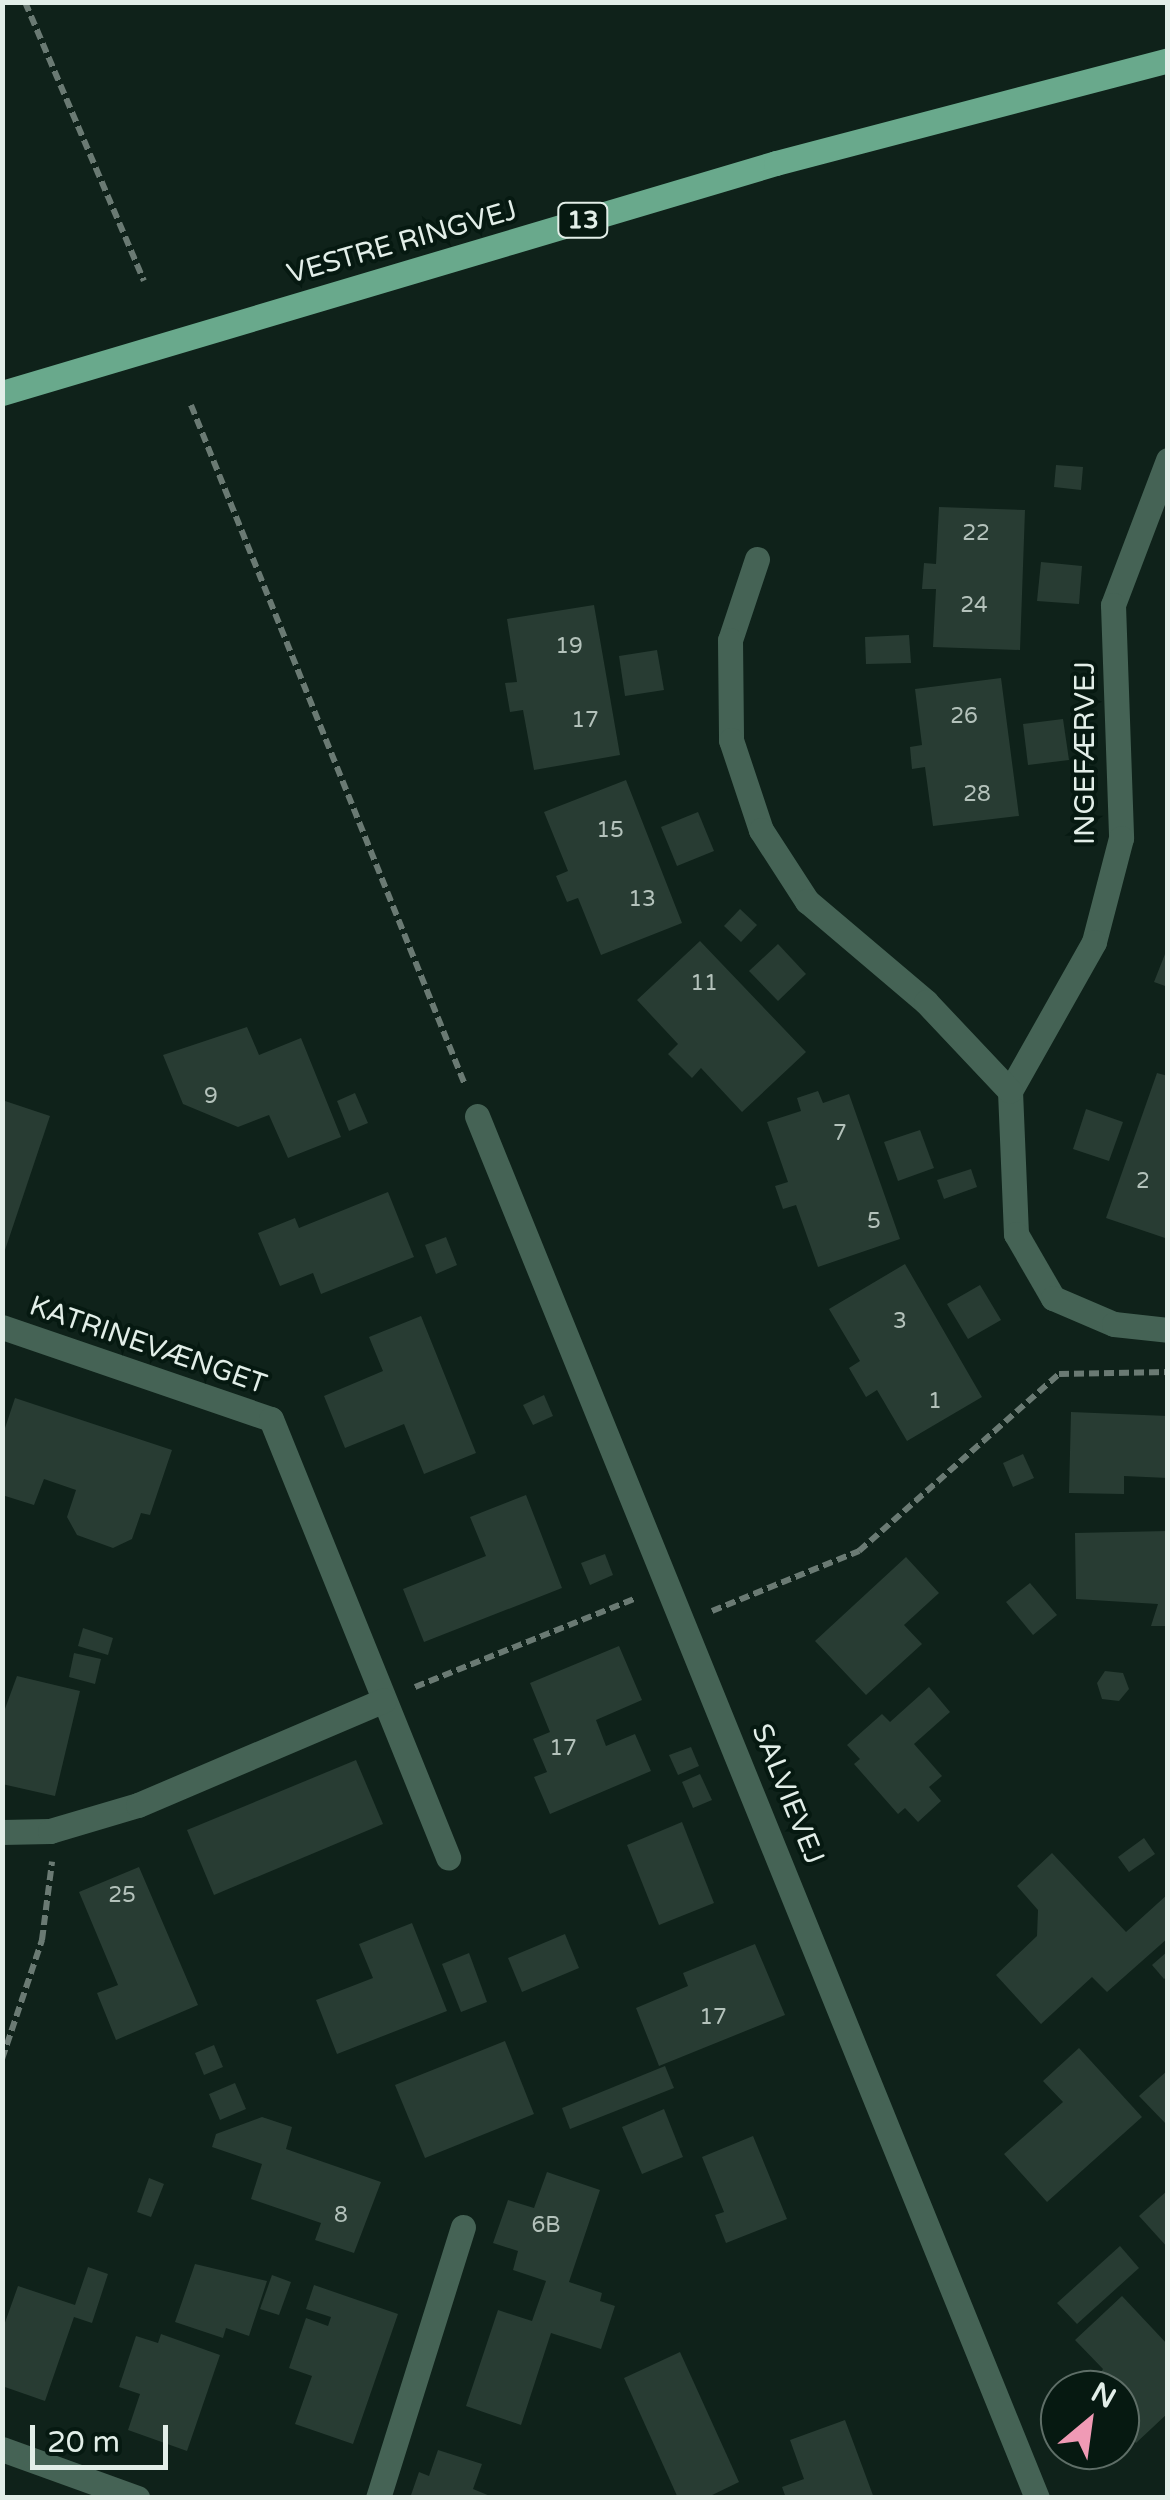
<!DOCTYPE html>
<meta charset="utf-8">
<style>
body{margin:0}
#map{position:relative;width:1170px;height:2500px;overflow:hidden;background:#0f221a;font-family:"Varela Round",sans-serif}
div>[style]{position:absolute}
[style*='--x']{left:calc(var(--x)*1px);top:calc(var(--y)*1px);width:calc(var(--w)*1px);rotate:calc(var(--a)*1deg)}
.building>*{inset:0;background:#283c33}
.path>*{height:6px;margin-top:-3px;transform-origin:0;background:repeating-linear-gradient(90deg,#6a7a73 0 10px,transparent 0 15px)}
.minor>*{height:25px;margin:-12.5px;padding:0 12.5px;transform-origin:12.5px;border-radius:12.5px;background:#456355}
.major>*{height:25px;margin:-12.5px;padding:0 12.5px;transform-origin:12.5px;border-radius:12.5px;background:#69a98c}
span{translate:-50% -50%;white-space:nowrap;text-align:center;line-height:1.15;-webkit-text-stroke:8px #061911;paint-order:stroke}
.number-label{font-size:22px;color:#b4c2bb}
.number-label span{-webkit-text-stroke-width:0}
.shield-label span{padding:2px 8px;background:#061911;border:2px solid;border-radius:8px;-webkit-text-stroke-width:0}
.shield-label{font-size:25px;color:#e2eee8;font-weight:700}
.street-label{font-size:28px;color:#e2eee8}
.frame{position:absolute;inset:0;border:5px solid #e2eee8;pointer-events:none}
.north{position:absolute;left:1040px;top:2370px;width:100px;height:100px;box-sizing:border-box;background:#061911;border:2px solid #5e6e67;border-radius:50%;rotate:29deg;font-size:28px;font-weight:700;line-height:40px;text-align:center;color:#e2eee8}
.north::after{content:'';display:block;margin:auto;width:35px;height:45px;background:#f09ab5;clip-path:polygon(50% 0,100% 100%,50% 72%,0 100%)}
.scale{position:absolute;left:30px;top:2425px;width:138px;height:45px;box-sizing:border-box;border:5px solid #e2eee8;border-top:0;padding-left:12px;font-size:30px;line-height:35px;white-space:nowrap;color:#e2eee8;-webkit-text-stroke:8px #061911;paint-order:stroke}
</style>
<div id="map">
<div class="building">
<i style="clip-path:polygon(1056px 465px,1083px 467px,1081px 490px,1054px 487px)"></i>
<i style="clip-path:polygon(939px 507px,1025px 510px,1020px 650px,933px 647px,936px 589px,922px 589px,924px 563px,936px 564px)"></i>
<i style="clip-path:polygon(1041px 562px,1082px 566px,1079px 604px,1037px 601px)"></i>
<i style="clip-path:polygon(594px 605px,620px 755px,534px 770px,523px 710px,510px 712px,505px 683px,517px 682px,507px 619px)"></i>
<i style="clip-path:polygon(909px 635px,911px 663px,866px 664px,865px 637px)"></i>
<i style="clip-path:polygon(657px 650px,664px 690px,625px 696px,619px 656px)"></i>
<i style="clip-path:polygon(1001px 678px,1019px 816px,933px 826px,925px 767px,912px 769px,910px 747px,922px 745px,915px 689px)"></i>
<i style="clip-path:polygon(1063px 719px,1069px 760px,1028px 765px,1023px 724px)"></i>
<i style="clip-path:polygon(626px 780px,682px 923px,601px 955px,578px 898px,567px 902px,556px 876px,568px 871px,544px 812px)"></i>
<i style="clip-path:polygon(698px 812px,714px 851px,677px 866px,661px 827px)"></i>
<i style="clip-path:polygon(740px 909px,757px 925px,741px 942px,724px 926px)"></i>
<i style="clip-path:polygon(700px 941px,806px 1052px,742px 1112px,701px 1068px,692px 1078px,668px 1054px,678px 1044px,637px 1000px)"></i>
<i style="clip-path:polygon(778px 944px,806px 974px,778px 1001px,749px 971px)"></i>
<i style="clip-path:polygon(1167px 949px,1168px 949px,1168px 987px,1154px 982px)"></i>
<i style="clip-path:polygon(247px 1027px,259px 1055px,301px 1038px,341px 1137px,288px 1158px,269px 1115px,238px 1127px,183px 1104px,163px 1055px)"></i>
<i style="clip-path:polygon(1157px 1073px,1168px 1076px,1168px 1239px,1106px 1218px)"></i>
<i style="clip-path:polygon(818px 1091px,823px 1103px,849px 1094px,900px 1239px,818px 1267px,796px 1205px,783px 1209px,775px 1186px,788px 1182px,767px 1122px,801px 1111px,797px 1098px)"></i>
<i style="clip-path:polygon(355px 1093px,368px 1123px,349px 1131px,337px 1101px)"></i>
<i style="clip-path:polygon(2px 1100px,50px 1116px,3px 1256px,2px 1256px)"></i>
<i style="clip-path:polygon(1086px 1109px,1123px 1122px,1109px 1161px,1073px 1149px)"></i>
<i style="clip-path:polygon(920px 1130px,934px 1168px,898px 1181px,884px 1142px)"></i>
<i style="clip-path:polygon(971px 1169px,977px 1187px,944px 1199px,937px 1180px)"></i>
<i style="clip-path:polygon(388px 1192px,414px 1257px,321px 1294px,313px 1273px,280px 1286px,258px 1233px,295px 1218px,299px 1228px)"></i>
<i style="clip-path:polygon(446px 1237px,457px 1265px,436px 1274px,425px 1245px)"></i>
<i style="clip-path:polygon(905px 1264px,982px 1397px,907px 1441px,877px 1390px,866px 1397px,849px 1368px,860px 1361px,829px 1309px)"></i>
<i style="clip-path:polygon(980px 1285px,1001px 1320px,968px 1339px,947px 1304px)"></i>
<i style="clip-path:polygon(421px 1316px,476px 1453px,424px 1474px,404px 1424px,345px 1448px,324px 1396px,383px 1371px,369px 1337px)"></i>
<i style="clip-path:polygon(544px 1395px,553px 1416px,533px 1425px,523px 1405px)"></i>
<i style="clip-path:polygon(15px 1398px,172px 1450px,150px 1515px,141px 1513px,132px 1539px,113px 1548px,77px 1535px,67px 1517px,76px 1490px,44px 1479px,34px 1505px,2px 1495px,2px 1437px)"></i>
<i style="clip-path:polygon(1071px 1412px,1168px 1416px,1168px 1478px,1124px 1476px,1124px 1494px,1069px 1493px)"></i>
<i style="clip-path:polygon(1023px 1454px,1034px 1478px,1013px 1487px,1003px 1463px)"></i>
<i style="clip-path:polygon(526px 1495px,562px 1588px,424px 1642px,403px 1589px,486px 1556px,470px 1517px)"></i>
<i style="clip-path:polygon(1168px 1531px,1168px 1626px,1151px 1626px,1158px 1604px,1076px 1599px,1075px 1533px)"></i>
<i style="clip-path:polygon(605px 1554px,613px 1575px,590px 1585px,581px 1563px)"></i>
<i style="clip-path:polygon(906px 1557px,939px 1593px,904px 1625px,922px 1644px,866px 1695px,815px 1641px)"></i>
<i style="clip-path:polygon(1030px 1583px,1057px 1615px,1033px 1635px,1006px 1602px)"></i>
<i style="clip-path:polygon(83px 1628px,113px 1638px,108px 1655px,78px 1646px)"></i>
<i style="clip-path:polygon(619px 1646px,642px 1700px,596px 1720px,606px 1746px,635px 1734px,651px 1771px,550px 1814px,534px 1777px,547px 1772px,533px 1739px,550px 1732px,530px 1683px)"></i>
<i style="clip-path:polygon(74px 1653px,101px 1659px,95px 1684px,69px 1677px)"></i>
<i style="clip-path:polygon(1105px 1671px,1123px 1673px,1129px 1689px,1119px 1701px,1102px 1699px,1097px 1683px)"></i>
<i style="clip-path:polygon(17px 1676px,80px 1691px,55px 1796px,2px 1784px,2px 1717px)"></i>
<i style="clip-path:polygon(929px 1687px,950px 1712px,914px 1744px,942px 1776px,929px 1787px,941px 1801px,918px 1822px,905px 1808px,898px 1814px,854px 1764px,860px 1759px,847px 1745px,882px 1714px,890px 1722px)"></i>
<i style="clip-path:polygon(691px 1747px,699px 1766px,678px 1775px,669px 1755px)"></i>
<i style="clip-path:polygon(356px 1760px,383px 1824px,214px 1895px,187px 1830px)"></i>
<i style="clip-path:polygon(700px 1774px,712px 1800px,693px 1808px,682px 1782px)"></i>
<i style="clip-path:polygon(682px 1822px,714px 1903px,659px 1925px,627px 1845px)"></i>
<i style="clip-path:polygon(1144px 1838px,1155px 1854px,1129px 1872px,1118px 1857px)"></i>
<i style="clip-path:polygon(1052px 1853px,1126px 1932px,1168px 1894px,1168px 1938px,1107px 1992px,1092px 1977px,1041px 2024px,996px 1975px,1037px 1936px,1038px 1910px,1017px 1886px)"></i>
<i style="clip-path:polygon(139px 1867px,198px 2005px,116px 2040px,97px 1993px,118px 1985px,79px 1892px)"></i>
<i style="clip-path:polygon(412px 1923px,447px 2011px,337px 2054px,316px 2000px,373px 1978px,359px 1944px)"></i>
<i style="clip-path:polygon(565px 1934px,579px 1968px,522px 1992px,508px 1958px)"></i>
<i style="clip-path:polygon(755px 1944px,785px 2015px,659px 2066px,636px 2008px,688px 1986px,683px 1973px)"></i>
<i style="clip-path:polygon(1168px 1951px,1168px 1976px,1164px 1979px,1152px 1965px)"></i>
<i style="clip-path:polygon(469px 1953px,487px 2002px,461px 2012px,442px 1964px)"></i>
<i style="clip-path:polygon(505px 2041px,534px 2114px,425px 2158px,395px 2085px)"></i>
<i style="clip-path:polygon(214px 2045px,223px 2067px,204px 2075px,195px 2053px)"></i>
<i style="clip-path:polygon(1079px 2048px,1142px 2117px,1047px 2202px,1004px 2154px,1063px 2102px,1043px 2081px)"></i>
<i style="clip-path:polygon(665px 2066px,674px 2088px,570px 2129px,562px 2108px)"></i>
<i style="clip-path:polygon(1168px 2070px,1168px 2126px,1139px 2096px)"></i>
<i style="clip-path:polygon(235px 2083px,246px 2109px,220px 2120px,209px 2094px)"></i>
<i style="clip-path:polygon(664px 2109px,683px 2157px,642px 2174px,622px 2127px)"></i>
<i style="clip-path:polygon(262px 2117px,292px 2127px,286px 2149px,381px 2182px,354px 2253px,315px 2240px,321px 2223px,251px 2199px,262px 2164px,212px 2147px,216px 2134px)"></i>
<i style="clip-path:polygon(753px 2136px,787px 2219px,726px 2243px,715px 2215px,724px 2212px,702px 2157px)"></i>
<i style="clip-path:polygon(547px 2172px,600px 2190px,569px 2282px,602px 2293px,600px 2301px,615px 2306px,601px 2349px,551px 2333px,521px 2425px,466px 2406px,498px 2310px,532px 2321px,546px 2281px,513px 2270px,518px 2251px,493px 2243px,508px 2200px,534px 2208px)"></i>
<i style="clip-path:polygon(149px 2178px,164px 2184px,151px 2217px,137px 2212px)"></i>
<i style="clip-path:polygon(1168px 2190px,1168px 2248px,1139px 2216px)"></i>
<i style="clip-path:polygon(1120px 2246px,1139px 2268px,1077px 2324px,1057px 2303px)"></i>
<i style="clip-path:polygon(195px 2264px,267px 2281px,249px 2336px,226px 2328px,223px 2338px,175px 2322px)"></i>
<i style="clip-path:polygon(88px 2267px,108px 2274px,92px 2323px,74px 2317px,45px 2401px,2px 2386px,2px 2331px,18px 2286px,75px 2305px)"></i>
<i style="clip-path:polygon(272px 2275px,291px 2282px,279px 2315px,260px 2309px)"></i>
<i style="clip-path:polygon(314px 2285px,398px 2314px,353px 2444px,295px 2424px,312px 2376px,289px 2368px,306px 2318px,328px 2326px,331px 2317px,306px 2309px)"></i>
<i style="clip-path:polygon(1122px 2296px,1168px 2345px,1168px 2413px,1136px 2443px,1120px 2426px,1120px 2390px,1090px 2390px,1103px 2369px,1075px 2340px)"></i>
<i style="clip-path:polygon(161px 2334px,220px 2355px,187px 2451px,128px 2430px,140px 2394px,119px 2387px,136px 2336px,158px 2343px)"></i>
<i style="clip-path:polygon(680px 2352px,739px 2482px,706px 2498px,678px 2498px,624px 2378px)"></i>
<i style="clip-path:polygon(845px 2420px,874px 2498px,786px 2498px,782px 2487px,804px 2479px,790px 2440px)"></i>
<i style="clip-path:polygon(438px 2450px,482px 2464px,473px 2489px,495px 2498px,410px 2498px,419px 2472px,429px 2476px)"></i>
</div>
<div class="path">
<i style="--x:25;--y:2;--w:303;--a:66.9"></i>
<i style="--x:191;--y:405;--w:733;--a:68.05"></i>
<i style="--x:712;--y:1611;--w:159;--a:-22.2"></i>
<i style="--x:859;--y:1551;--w:267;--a:-41.5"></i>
<i style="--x:1059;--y:1374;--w:109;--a:-1.1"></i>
<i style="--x:415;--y:1687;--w:238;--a:-21.9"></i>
<i style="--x:2;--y:2059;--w:126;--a:-71.4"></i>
<i style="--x:42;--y:1940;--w:79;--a:-82.7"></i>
</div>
<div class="minor">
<i style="--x:1168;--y:460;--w:155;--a:110.8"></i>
<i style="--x:1113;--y:605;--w:233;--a:88"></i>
<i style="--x:1121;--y:838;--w:107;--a:104.6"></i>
<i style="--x:1094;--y:942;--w:171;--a:119.4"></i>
<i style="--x:1010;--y:1091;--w:143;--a:87.6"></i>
<i style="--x:1016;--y:1234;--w:74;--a:60"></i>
<i style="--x:1053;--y:1298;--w:66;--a:23.1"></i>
<i style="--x:1114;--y:1324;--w:54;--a:6.3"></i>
<i style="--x:757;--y:559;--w:85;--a:108.4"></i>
<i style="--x:730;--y:640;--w:100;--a:89.4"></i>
<i style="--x:731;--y:740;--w:95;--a:71.6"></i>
<i style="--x:761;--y:830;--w:85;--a:57.1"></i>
<i style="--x:807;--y:901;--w:156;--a:40.3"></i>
<i style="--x:926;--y:1002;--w:122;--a:46.7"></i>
<i style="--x:477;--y:1116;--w:1491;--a:67.94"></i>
<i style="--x:2;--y:1327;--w:284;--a:18.9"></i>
<i style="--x:271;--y:1419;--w:473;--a:68"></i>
<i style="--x:2;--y:1832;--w:48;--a:-1.2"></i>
<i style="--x:50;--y:1831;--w:92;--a:-16.5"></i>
<i style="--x:138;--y:1805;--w:267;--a:-23.1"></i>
<i style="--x:2;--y:2449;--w:144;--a:19.9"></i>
<i style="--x:378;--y:2498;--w:284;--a:-72.6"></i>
</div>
<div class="major">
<i style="--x:2;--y:393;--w:807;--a:-16.55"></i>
<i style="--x:776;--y:163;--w:405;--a:-14.7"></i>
</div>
<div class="number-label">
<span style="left:976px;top:534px">22</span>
<span style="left:974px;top:606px">24</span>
<span style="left:569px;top:647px">19</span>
<span style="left:964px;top:717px">26</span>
<span style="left:585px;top:721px">17</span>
<span style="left:977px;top:795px">28</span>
<span style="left:610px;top:831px">15</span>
<span style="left:642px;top:900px">13</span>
<span style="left:704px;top:984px">11</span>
<span style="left:211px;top:1097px">9</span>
<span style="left:840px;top:1134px">7</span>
<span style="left:1143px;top:1182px">2</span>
<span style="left:874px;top:1222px">5</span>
<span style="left:900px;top:1322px">3</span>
<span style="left:935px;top:1402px">1</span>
<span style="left:563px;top:1749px">17</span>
<span style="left:122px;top:1896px">25</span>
<span style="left:713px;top:2018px">17</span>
<span style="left:341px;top:2216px">8</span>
<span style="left:546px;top:2226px">6B</span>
</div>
<div class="shield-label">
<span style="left:583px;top:220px">13</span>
</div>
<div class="street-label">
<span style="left:402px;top:242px;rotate:-16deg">VESTRE RINGVEJ</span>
<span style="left:1085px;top:753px;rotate:-90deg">INGEFÆRVEJ</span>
<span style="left:148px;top:1345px;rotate:19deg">KATRINEVÆNGET</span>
<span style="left:788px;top:1794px;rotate:68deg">SALVIEVEJ</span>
</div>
<div class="frame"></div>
<div class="north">N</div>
<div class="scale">20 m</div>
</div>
